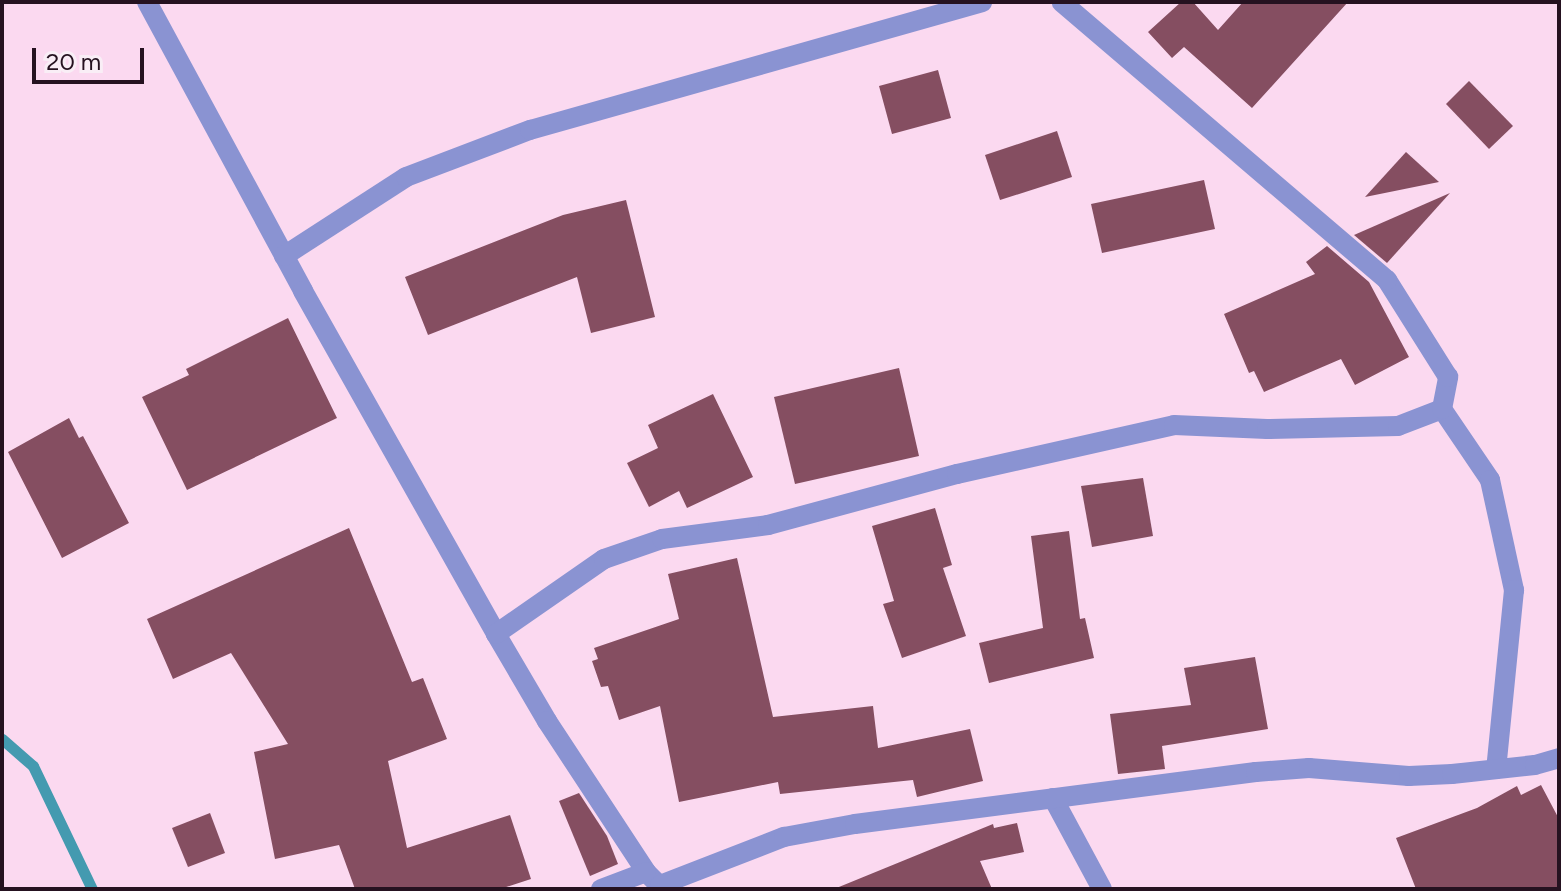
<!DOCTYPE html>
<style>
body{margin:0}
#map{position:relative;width:1561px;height:891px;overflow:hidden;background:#fbd9f0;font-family:Figtree,sans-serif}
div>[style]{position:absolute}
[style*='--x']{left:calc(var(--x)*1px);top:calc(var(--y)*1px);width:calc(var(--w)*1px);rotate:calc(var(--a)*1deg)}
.stream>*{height:11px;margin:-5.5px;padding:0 5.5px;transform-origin:5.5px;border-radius:5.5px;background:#449ab0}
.building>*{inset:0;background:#854e61}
.street>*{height:20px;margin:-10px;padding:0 10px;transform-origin:10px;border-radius:10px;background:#8a93d2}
span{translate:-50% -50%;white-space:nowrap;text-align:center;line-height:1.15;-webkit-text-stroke:8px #f9eef6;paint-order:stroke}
.frame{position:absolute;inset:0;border:4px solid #251220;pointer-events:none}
.scale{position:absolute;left:32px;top:48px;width:112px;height:36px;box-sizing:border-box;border:4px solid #251220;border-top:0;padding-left:10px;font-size:24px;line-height:28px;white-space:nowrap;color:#251220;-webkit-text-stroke:6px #f9eef6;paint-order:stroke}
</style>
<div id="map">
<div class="stream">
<i style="--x:2;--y:739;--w:41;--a:41.1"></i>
<i style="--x:33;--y:766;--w:136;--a:64.4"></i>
</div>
<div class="building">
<i style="clip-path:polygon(1181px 2px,1193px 2px,1218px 30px,1243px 2px,1348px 2px,1252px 108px,1184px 47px,1172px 58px,1148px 32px)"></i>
<i style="clip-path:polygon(938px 70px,951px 118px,892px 134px,879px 86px)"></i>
<i style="clip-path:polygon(1469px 81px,1513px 126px,1489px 149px,1446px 104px)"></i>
<i style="clip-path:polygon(1057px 131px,1072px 177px,1000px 200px,985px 155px)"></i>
<i style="clip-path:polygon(1406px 152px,1439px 182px,1365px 197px)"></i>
<i style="clip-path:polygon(1204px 180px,1215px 229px,1102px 253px,1091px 204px)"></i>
<i style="clip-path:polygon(1450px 193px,1387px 263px,1354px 235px)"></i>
<i style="clip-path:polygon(626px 200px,655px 317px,591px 333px,577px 277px,428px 335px,405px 277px,563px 215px)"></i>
<i style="clip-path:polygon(1327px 246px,1369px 282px,1409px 357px,1355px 385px,1341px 359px,1264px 392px,1254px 371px,1249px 373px,1224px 314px,1315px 274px,1306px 262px)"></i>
<i style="clip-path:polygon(288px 318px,337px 418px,187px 490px,142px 397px,189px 375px,186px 369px)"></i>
<i style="clip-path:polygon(899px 368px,919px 456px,795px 484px,774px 397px)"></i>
<i style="clip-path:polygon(713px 394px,753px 477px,687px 508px,679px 491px,649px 507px,627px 463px,658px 448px,648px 425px)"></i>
<i style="clip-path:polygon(69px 418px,79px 438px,83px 436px,129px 523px,62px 558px,8px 452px)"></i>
<i style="clip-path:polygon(1143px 478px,1153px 536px,1092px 547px,1081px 486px)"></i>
<i style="clip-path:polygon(935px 508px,952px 565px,943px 568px,966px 636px,902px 658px,883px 604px,894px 601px,872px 526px)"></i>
<i style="clip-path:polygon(349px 528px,412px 682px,423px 678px,447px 739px,388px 761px,407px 848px,510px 815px,531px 879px,500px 889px,355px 889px,339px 845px,275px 859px,254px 752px,288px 744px,231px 653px,173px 679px,147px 619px)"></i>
<i style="clip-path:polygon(1069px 531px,1080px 619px,1085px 618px,1094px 658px,989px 683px,979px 643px,1043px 628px,1031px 536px)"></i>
<i style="clip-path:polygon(737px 558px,773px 717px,873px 706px,878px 748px,970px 729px,983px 781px,917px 797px,913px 780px,780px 794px,778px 782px,679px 802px,660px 706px,619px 720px,608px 686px,601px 687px,592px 661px,598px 659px,594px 648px,679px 619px,668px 574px)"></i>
<i style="clip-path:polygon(1255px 657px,1268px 729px,1162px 746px,1165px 769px,1118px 774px,1110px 714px,1191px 705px,1184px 668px)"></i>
<i style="clip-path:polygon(1541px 785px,1559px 819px,1559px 889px,1416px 889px,1396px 838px,1477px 808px,1517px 786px,1521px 795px)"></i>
<i style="clip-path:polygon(579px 793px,607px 836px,618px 864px,590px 876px,559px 801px)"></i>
<i style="clip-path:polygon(210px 813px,225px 853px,188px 867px,172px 828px)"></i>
<i style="clip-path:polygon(1017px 823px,1024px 852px,980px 861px,992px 889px,834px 889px,993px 824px,994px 828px)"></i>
</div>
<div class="street">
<i style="--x:147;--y:2;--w:328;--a:61.6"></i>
<i style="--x:303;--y:291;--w:394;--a:60.6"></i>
<i style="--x:496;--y:634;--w:101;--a:59.6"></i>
<i style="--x:547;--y:721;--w:181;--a:56.7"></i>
<i style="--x:646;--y:872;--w:24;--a:45"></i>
<i style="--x:284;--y:256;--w:145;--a:-32.9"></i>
<i style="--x:406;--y:177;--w:133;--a:-20.8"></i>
<i style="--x:530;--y:130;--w:470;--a:-15.8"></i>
<i style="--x:1442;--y:409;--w:86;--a:55.9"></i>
<i style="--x:1490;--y:480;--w:113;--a:77.7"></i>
<i style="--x:1514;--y:590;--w:180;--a:95.7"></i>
<i style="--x:496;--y:634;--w:131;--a:-34.8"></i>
<i style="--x:604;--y:559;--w:61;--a:-19"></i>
<i style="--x:662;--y:539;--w:107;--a:-7.5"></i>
<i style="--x:768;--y:525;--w:196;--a:-15.1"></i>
<i style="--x:957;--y:474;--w:222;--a:-12.7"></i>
<i style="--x:1174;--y:425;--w:93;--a:2.5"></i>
<i style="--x:1267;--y:429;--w:131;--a:-1.3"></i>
<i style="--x:1398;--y:426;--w:47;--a:-21.1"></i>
<i style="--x:1442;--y:409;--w:33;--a:-79"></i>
<i style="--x:1448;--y:377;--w:115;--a:-122.2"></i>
<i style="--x:1387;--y:280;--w:428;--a:-139.5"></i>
<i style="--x:1053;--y:798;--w:103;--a:61.7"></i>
<i style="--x:660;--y:885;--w:133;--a:-21.2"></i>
<i style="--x:784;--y:837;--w:72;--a:-10.4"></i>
<i style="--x:855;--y:824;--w:404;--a:-7.4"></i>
<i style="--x:1256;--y:772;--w:53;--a:-4.3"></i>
<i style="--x:1309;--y:768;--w:100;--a:4.6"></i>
<i style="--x:1409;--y:776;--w:43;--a:-2.7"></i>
<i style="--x:1452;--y:774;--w:83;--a:-6.2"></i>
<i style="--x:1535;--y:765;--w:25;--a:-16"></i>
<i style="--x:601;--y:889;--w:48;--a:-20.7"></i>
</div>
<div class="frame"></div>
<div class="scale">20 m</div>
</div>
